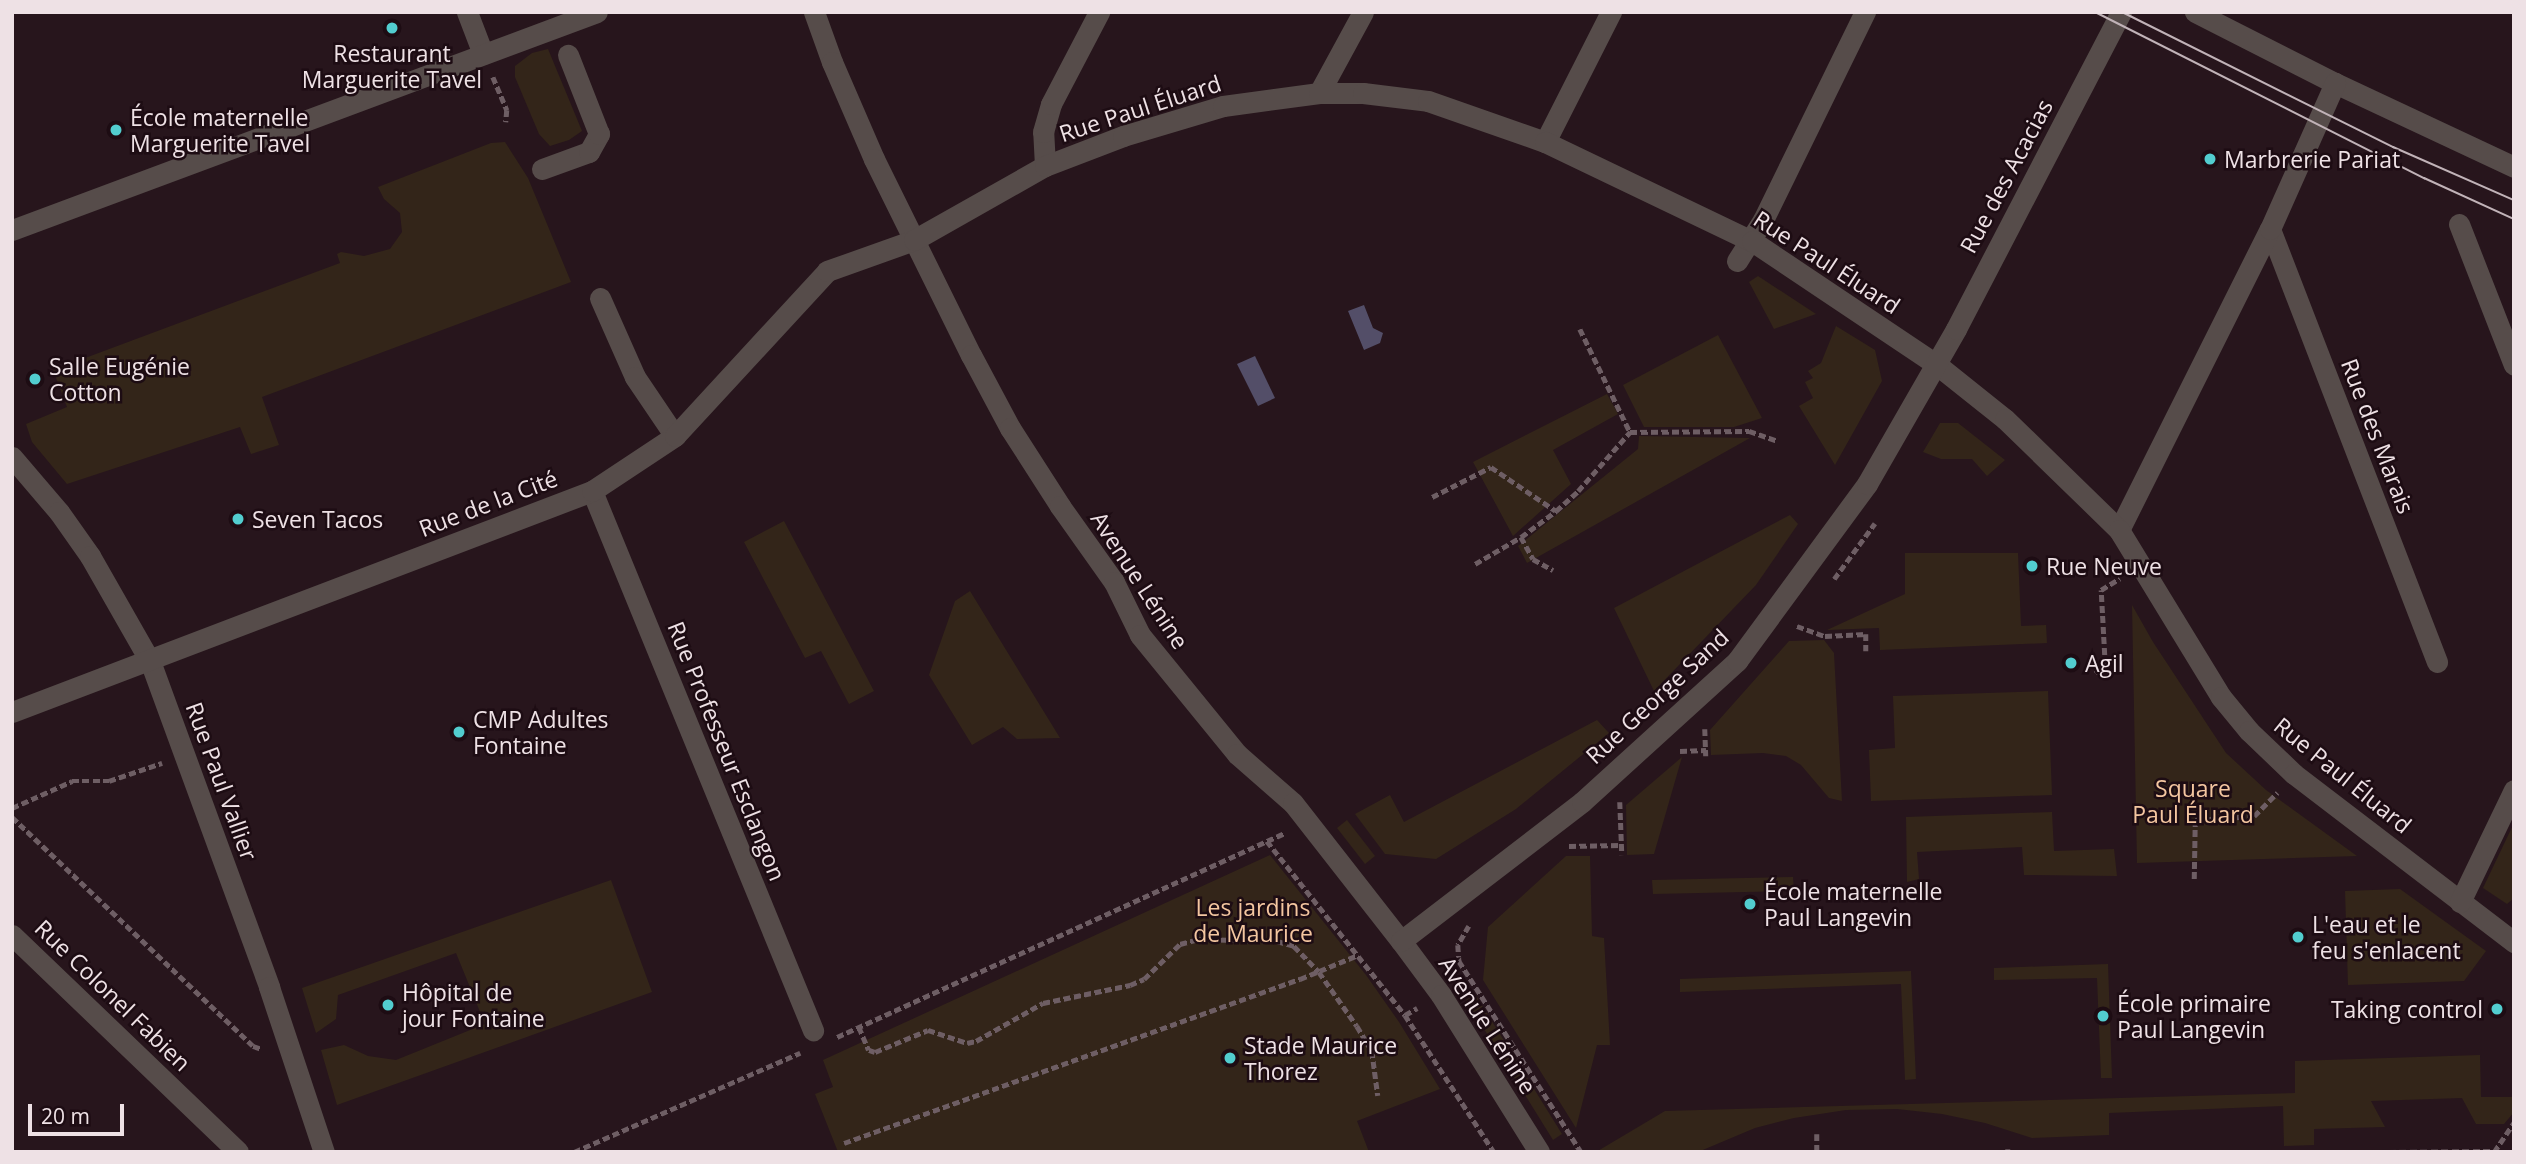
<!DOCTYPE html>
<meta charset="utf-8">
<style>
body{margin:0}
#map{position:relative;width:2526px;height:1164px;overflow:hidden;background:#27151c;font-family:"Open Sans",sans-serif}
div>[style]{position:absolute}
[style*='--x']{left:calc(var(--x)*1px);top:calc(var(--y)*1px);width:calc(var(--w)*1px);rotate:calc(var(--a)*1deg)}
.green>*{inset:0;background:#332519}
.water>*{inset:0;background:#534e68}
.path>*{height:4.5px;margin-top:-2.25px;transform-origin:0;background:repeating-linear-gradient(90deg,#6e5e64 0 7px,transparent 0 10.5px)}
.minor>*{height:21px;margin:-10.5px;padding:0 10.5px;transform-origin:10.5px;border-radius:10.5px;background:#564c4a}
.tram>*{height:2px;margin:-1px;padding:0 1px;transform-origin:1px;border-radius:1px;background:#c1b3b8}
.dots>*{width:19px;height:19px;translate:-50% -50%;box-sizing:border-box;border:4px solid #1d0c13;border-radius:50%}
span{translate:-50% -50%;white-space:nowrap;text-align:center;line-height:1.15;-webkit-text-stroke:5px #1d0c13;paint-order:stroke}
.poi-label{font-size:23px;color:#eee1e5}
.left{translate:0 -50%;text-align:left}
.right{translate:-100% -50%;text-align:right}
.street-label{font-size:23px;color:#eee1e5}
.park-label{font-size:23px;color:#f4c6a0}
.frame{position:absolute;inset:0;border:14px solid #eee1e5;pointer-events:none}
.scale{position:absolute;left:28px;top:1104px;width:96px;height:32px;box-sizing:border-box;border:4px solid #eee1e5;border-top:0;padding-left:9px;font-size:21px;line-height:24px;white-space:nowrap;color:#eee1e5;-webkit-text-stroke:5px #1d0c13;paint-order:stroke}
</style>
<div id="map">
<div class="green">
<i style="clip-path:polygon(548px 49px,582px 131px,569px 140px,550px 146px,539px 134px,515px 77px,515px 66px,532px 53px)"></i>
<i style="clip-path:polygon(505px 142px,528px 178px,571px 282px,262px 397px,279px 445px,251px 454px,240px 427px,67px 484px,32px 442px,26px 424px,67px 407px,53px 370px,340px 263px,337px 254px,341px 252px,364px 256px,390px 249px,402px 232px,400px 213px,384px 199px,378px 187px,491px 143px)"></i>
<i style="clip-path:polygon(1758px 276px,1816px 314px,1774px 329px,1749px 282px)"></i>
<i style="clip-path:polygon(1836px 326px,1875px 350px,1882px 381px,1835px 465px,1799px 406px,1813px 398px,1805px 382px,1813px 378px,1808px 371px,1821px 363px)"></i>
<i style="clip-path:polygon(1718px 335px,1762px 418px,1734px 427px,1644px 427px,1623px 385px)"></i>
<i style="clip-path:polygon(1607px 394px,1618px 414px,1553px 450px,1571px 484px,1513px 536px,1473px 462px)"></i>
<i style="clip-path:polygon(1940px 423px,1958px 423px,2005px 460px,1987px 476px,1972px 459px,1941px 459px,1923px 452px)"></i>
<i style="clip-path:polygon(1639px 436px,1750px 438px,1527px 563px,1518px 546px,1638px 449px)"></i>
<i style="clip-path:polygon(1790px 515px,1798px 524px,1756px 585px,1654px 691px,1614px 608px)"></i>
<i style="clip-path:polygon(784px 521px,874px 691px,849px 704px,821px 651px,805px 658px,744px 542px)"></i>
<i style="clip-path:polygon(1905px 553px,2018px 553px,2021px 626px,2046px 625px,2047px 643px,1880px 650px,1879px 628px,1827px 630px,1905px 594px)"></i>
<i style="clip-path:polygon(970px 591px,1060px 738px,1017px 739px,1003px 727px,972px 745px,929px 675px,955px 601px)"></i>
<i style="clip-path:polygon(2132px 605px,2153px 642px,2226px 753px,2266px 790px,2357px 856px,2137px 863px)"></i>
<i style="clip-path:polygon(1824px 640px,1834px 653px,1842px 801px,1829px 798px,1801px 765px,1786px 756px,1763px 753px,1711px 755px,1710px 730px,1789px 641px)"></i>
<i style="clip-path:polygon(2048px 691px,2052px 795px,1871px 801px,1869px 750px,1895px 748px,1893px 696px)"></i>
<i style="clip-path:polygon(1597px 720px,1609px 733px,1516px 809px,1436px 859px,1385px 854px,1355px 814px,1390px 795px,1404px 822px)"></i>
<i style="clip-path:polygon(1682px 757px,1654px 854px,1627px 855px,1626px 805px)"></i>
<i style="clip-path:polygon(2052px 812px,2054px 851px,2114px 849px,2117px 876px,2024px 875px,2022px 847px,1917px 852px,1919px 879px,1907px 882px,1906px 817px)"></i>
<i style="clip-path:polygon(1347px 820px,1375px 856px,1365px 864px,1337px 828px)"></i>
<i style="clip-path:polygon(2514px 823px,2514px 898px,2507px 904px,2483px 888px)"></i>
<i style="clip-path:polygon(1270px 855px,1366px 975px,1399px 1022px,1440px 1089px,1357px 1121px,1369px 1152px,838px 1152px,815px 1094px,833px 1087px,823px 1060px)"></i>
<i style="clip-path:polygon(1566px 856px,1590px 856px,1592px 936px,1604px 938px,1610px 1045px,1597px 1045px,1576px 1128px,1483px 980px,1488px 927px)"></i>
<i style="clip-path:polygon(1793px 877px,1794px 891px,1653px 894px,1652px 880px)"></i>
<i style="clip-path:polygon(611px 880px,652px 992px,337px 1105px,321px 1050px,344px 1045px,368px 1056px,396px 1060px,485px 1024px,456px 953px,338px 995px,336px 1019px,316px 1033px,302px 988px)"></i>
<i style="clip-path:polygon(2400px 889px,2486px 951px,2464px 981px,2348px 985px,2345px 891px)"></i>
<i style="clip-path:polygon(2108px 964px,2112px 1078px,2101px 1078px,2097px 978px,1994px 980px,1994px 968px)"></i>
<i style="clip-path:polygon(1911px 971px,1916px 1079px,1905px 1080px,1901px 984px,1680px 992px,1680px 979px)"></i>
<i style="clip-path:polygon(1475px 994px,1562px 1134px,1553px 1140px,1466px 1000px)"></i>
<i style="clip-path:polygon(2480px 1055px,2481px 1097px,2514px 1097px,2514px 1112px,2504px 1124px,2476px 1124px,2462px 1098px,2371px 1101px,2385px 1127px,2314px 1129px,2314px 1145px,2284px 1146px,2283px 1106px,2109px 1113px,2109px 1135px,2032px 1138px,1985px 1123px,1942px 1114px,1897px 1109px,1846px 1110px,1794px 1118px,1755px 1128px,1698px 1152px,1596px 1152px,1665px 1111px,2295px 1093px,2295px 1061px)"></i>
</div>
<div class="water">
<i style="clip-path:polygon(1364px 305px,1373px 328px,1383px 333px,1380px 343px,1364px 350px,1348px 311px)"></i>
<i style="clip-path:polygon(1255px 356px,1275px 398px,1258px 406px,1237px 364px)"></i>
</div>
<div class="path">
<i style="--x:493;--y:77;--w:36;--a:67"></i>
<i style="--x:507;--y:110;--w:12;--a:95"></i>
<i style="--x:1580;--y:329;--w:114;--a:64.1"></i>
<i style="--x:1432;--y:497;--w:66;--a:-27"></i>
<i style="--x:1491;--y:467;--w:78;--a:34.1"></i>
<i style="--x:1521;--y:537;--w:25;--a:61"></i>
<i style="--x:1533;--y:559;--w:23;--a:29"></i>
<i style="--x:1475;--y:564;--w:53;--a:-30.4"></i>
<i style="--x:1521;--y:537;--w:44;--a:-36.6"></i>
<i style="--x:1556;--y:511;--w:30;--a:-42"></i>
<i style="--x:1578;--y:491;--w:79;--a:-48.6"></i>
<i style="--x:1630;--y:432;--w:119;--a:-0.5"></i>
<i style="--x:1749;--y:431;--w:31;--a:19"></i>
<i style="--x:1834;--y:579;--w:69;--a:-53.8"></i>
<i style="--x:1797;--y:626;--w:30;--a:20"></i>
<i style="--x:1825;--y:636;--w:41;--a:-2.8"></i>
<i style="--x:1866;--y:634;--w:17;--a:90"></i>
<i style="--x:2095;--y:673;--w:13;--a:-39"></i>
<i style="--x:2105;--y:665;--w:75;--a:-93.1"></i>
<i style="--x:2101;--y:590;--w:22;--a:-32"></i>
<i style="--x:1705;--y:729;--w:27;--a:88"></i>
<i style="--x:1680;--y:751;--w:26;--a:-2"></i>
<i style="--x:1620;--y:802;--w:53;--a:87.8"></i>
<i style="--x:12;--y:808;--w:66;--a:-24.2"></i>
<i style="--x:72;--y:781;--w:37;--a:0"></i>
<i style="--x:109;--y:781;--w:56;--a:-18.8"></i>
<i style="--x:12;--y:817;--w:332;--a:43.5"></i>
<i style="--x:253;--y:1046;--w:9;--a:18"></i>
<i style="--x:1267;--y:841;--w:222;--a:51.6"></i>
<i style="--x:1405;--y:1015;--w:163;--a:57"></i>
<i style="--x:1569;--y:846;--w:52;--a:-1.1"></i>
<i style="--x:2194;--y:879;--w:59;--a:-89"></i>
<i style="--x:2195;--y:820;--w:59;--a:-3.9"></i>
<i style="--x:2254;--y:816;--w:33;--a:-45"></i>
<i style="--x:1469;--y:926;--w:22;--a:120"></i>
<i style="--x:1458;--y:945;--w:16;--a:86"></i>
<i style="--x:1459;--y:961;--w:227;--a:57.4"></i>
<i style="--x:1405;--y:1015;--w:14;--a:-30"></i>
<i style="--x:859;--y:1027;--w:25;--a:67"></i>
<i style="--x:869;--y:1050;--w:6;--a:18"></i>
<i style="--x:875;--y:1052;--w:57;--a:-22.5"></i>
<i style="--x:928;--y:1030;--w:41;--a:18.4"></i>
<i style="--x:967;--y:1043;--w:9;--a:-13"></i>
<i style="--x:976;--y:1041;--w:77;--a:-29.6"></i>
<i style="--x:1043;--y:1003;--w:89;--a:-11.7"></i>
<i style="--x:1130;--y:985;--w:15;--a:-23"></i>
<i style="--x:1144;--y:979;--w:50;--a:-44.2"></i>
<i style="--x:1180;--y:944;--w:20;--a:-15"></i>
<i style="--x:1199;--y:939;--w:78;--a:1.5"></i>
<i style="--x:1277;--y:941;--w:18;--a:16"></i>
<i style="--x:1294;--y:946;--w:36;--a:46"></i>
<i style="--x:1319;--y:972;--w:66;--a:54.9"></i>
<i style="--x:1357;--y:1026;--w:29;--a:59"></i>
<i style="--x:1372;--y:1051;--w:45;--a:82.4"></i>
<i style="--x:837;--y:1037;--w:491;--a:-24.5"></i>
<i style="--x:1817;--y:1134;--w:18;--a:90"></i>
<i style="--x:844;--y:1143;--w:485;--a:-19.8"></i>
<i style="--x:1300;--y:979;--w:63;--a:-22.5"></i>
<i style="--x:2008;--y:1149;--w:3;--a:90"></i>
<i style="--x:574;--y:1152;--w:247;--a:-23.7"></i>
<i style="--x:2389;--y:1152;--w:105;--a:-0.5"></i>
<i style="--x:2494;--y:1152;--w:36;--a:-56"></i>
</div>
<div class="minor">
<i style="--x:467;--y:12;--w:45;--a:69.1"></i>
<i style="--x:814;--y:12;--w:53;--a:70.2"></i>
<i style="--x:832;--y:62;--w:106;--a:66.6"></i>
<i style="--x:874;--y:159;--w:219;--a:63.7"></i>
<i style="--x:971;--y:355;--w:83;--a:61.9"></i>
<i style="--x:1010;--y:428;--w:93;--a:57.3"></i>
<i style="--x:1060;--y:506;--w:93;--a:54.6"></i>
<i style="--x:1114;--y:582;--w:59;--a:63.9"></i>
<i style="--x:1140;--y:635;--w:154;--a:50.8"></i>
<i style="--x:1237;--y:754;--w:74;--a:41.2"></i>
<i style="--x:1293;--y:803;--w:175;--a:52"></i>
<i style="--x:1401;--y:941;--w:67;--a:53.5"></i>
<i style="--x:1441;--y:995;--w:185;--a:58"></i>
<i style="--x:2195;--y:12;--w:157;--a:26.9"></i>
<i style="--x:2335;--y:83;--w:198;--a:25.1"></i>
<i style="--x:1319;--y:93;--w:92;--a:-61.5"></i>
<i style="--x:1545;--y:142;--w:146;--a:-63.1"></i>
<i style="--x:1045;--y:166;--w:34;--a:-93"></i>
<i style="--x:1043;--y:132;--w:29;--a:-74"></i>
<i style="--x:1051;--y:104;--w:104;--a:-62.4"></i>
<i style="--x:542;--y:169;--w:50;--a:-19.9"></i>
<i style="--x:589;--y:152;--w:21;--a:-61"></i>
<i style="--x:599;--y:134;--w:85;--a:-111.4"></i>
<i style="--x:2459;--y:224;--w:151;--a:68.7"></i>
<i style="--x:2270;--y:229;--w:464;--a:68.9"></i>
<i style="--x:12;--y:230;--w:624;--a:-20.44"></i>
<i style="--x:1737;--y:261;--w:49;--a:-57.6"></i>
<i style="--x:1763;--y:220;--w:232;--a:-63.9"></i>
<i style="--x:600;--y:298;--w:86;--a:66.1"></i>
<i style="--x:635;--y:377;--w:71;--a:55.9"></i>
<i style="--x:12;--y:457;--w:72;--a:49.5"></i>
<i style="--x:59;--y:512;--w:54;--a:54.8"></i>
<i style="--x:90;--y:556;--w:121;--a:60.3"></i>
<i style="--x:150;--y:661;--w:347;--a:69.9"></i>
<i style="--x:269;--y:987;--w:174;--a:71.6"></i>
<i style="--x:592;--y:491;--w:583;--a:67.71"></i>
<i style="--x:2119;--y:530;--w:337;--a:-63.4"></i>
<i style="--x:2270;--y:229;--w:160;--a:-66"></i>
<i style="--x:12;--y:712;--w:621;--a:-20.86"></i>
<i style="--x:592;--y:491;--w:100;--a:-33.5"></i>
<i style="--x:675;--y:436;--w:224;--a:-47.3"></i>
<i style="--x:827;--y:271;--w:92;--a:-19.6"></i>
<i style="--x:914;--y:240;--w:150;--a:-29.5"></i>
<i style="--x:1045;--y:166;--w:84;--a:-21"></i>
<i style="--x:1123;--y:136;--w:104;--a:-16.7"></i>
<i style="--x:1223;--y:106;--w:97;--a:-7.7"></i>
<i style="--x:1319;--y:93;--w:44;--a:0"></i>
<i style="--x:1363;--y:93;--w:65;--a:7"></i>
<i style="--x:1428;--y:101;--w:124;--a:19.3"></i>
<i style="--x:1545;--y:142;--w:229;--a:25.6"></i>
<i style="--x:1752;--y:241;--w:221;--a:33.8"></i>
<i style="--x:1936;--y:364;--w:88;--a:38.6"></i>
<i style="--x:2005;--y:419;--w:159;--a:44.2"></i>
<i style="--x:2119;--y:530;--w:196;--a:58.6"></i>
<i style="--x:2221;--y:697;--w:44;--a:50.5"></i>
<i style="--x:2249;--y:731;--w:62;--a:43.7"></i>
<i style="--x:2294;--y:774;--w:277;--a:37.4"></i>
<i style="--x:2460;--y:902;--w:124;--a:-64.3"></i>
<i style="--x:12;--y:935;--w:313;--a:43.8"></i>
<i style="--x:1401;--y:941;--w:228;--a:-37.5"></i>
<i style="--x:1582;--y:802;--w:210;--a:-42.3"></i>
<i style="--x:1737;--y:661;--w:220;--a:-53.7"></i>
<i style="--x:1867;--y:484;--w:179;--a:-60.1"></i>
<i style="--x:1956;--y:329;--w:357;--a:-62.5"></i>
</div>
<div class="tram">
<i style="--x:2095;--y:12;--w:369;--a:26.8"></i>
<i style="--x:2424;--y:178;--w:99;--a:24.5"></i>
<i style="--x:2122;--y:12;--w:303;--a:26.5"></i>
<i style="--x:2393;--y:147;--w:132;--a:23.7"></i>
</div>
<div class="dots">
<i style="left:392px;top:28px;background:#52cdcf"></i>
<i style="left:116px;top:130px;background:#52cdcf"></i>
<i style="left:2210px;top:159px;background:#52cdcf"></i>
<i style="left:35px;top:379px;background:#52cdcf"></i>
<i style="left:238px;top:519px;background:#52cdcf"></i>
<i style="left:2032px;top:566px;background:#52cdcf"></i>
<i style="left:2071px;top:663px;background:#52cdcf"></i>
<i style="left:459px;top:732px;background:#52cdcf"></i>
<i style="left:1750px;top:904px;background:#52cdcf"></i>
<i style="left:2298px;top:937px;background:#52cdcf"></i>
<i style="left:388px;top:1005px;background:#52cdcf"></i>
<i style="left:2497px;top:1009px;background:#52cdcf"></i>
<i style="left:2103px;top:1016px;background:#52cdcf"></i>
<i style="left:1230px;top:1058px;background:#52cdcf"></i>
</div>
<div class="poi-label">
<span style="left:392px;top:66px">Restaurant<br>Marguerite Tavel</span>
<span class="left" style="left:130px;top:130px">École maternelle<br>Marguerite Tavel</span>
<span class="left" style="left:2224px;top:159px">Marbrerie Pariat</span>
<span class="left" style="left:49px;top:379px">Salle Eugénie<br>Cotton</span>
<span class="left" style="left:252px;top:519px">Seven Tacos</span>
<span class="left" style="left:2046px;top:566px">Rue Neuve</span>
<span class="left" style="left:2085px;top:663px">Agil</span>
<span class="left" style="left:473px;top:732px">CMP Adultes<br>Fontaine</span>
<span class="left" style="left:1764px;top:904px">École maternelle<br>Paul Langevin</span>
<span class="left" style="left:2312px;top:937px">L'eau et le<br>feu s'enlacent</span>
<span class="left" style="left:402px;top:1005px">Hôpital de<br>jour Fontaine</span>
<span class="left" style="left:2117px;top:1016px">École primaire<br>Paul Langevin</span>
<span class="right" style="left:2483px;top:1009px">Taking control</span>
<span class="left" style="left:1244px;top:1058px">Stade Maurice<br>Thorez</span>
</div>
<div class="street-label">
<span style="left:1140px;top:108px;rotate:-18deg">Rue Paul Éluard</span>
<span style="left:2006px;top:176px;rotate:-62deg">Rue des Acacias</span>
<span style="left:1827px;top:262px;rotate:33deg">Rue Paul Éluard</span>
<span style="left:2378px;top:436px;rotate:69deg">Rue des Marais</span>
<span style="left:488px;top:503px;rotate:-21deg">Rue de la Cité</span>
<span style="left:1140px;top:580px;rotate:57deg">Avenue Lénine</span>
<span style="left:1657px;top:696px;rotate:-43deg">Rue George Sand</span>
<span style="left:727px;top:751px;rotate:68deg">Rue Professeur Esclangon</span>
<span style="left:2343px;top:775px;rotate:39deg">Rue Paul Éluard</span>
<span style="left:222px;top:781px;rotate:70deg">Rue Paul Vallier</span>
<span style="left:113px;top:995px;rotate:44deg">Rue Colonel Fabien</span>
<span style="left:1488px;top:1025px;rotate:57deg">Avenue Lénine</span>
</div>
<div class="park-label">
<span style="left:2193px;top:801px">Square<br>Paul Éluard</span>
<span style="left:1253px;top:920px">Les jardins<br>de Maurice</span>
</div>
<div class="frame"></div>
<div class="scale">20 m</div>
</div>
